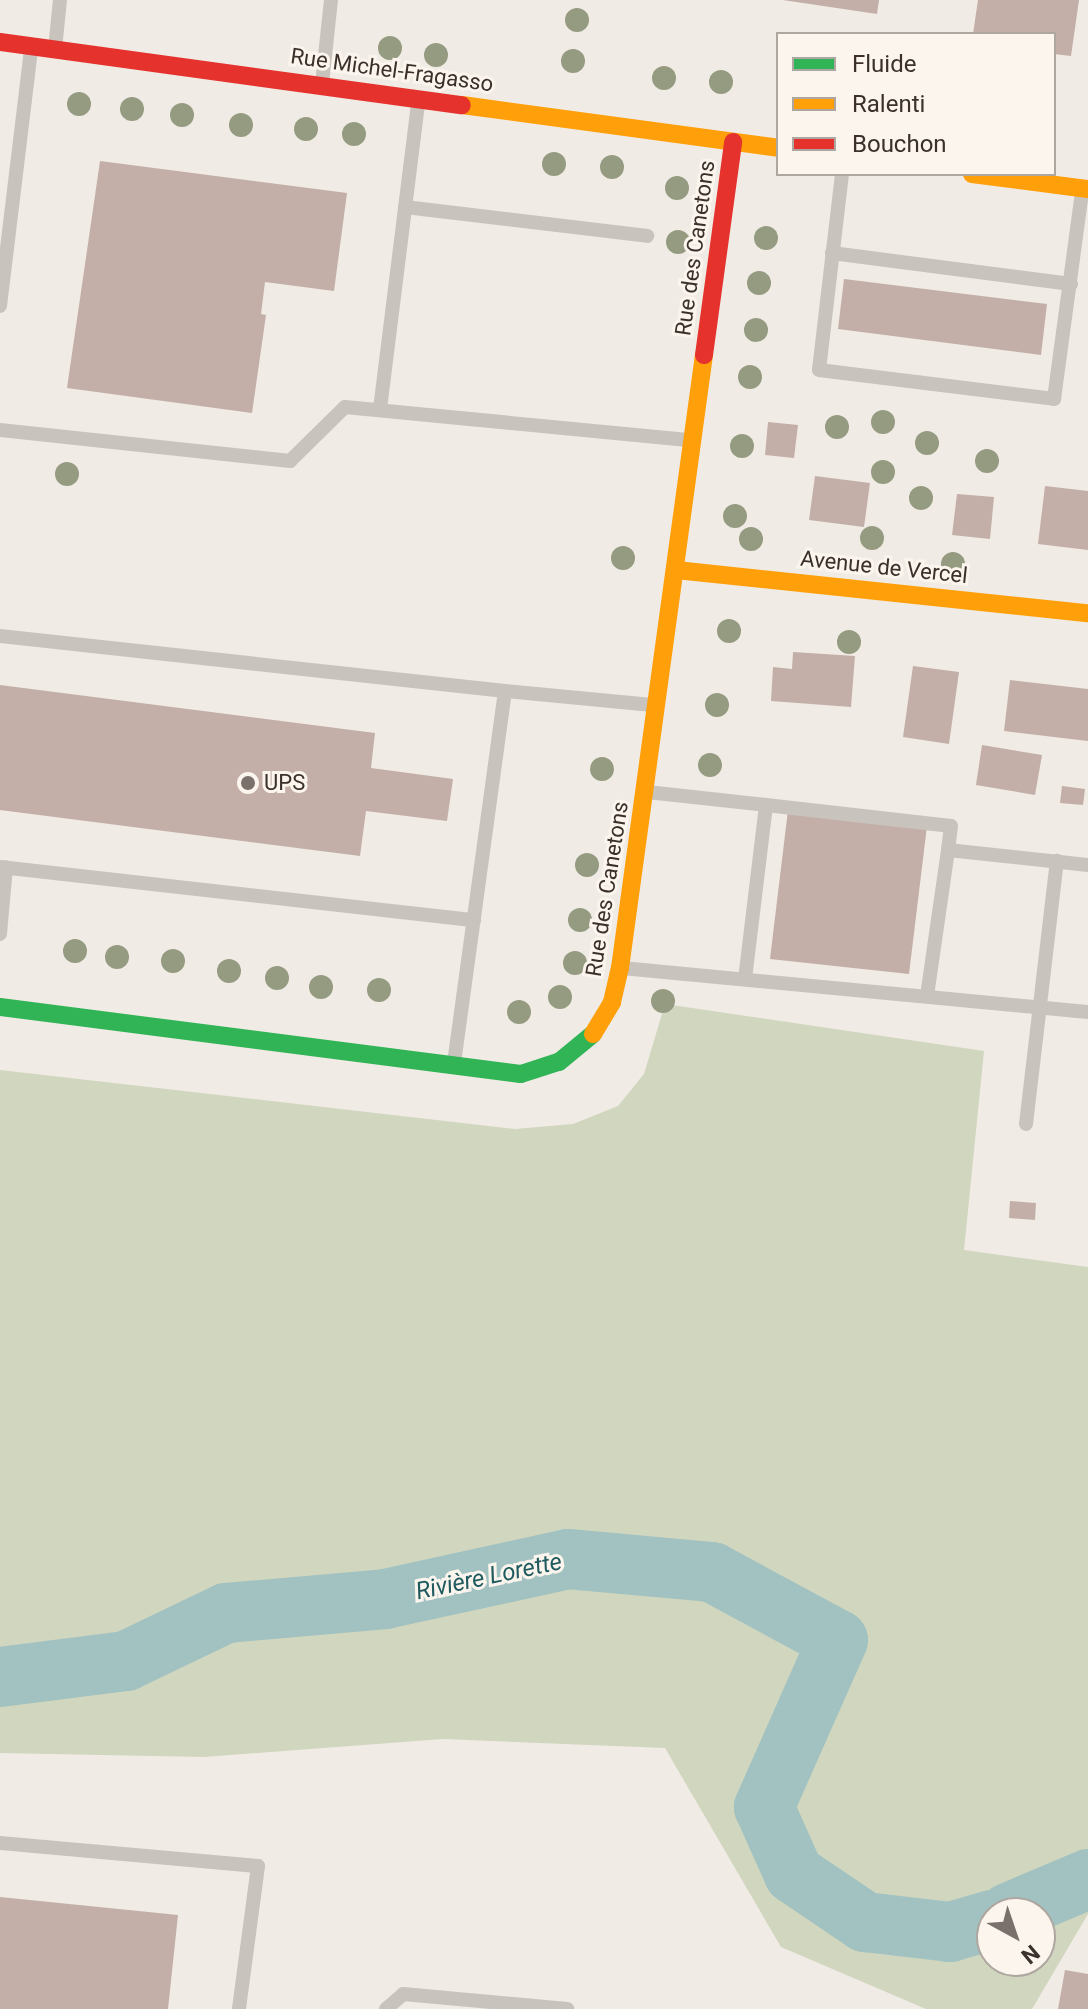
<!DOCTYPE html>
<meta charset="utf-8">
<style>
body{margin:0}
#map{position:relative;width:1088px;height:2009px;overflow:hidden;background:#f0ebe5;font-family:Roboto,sans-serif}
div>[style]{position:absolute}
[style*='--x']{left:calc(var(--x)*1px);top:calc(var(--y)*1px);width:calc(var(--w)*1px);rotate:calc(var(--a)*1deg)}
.green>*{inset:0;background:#d1d6bf}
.river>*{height:60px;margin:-30px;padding:0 30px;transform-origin:30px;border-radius:30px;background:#a1c2c1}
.building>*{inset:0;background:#c3afa7}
.lane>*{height:14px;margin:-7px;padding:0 7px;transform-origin:7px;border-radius:7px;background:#c9c3be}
.fast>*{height:18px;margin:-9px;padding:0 9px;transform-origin:9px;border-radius:9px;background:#30b455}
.slow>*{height:18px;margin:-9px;padding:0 9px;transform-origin:9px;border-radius:9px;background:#ff9f0a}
.jam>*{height:18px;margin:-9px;padding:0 9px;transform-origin:9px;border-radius:9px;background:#e5322d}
.trees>*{width:24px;height:24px;margin:-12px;border-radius:50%;background:#959b80}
.dots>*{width:22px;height:22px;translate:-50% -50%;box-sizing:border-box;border:4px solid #fbf5ee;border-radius:50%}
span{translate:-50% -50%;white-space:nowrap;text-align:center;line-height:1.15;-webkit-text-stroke:6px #fbf5ee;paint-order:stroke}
.street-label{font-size:22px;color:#3b302b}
.poi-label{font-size:22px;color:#3b302b}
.left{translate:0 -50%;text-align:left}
.water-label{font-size:24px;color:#1f5a5e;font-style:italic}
.legend{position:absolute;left:776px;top:32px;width:280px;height:144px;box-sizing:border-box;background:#fbf5ee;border:2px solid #aea6a0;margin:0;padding:10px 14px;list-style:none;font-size:24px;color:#3b302b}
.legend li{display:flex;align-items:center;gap:16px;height:40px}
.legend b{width:40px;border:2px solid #aea6a0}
.north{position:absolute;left:976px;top:1897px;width:80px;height:80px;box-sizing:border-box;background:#fbf5ee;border:2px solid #aea6a0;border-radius:50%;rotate:140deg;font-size:22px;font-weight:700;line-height:32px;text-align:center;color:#3b302b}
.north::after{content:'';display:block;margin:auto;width:28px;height:36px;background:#7a716c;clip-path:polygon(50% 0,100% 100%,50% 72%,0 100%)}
</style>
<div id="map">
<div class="green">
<i style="clip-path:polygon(evenodd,665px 1004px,984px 1051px,964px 1250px,1088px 1267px,1088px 1914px,1032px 2009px,926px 2009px,781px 1947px,665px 1748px,443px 1739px,204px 1757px,0 1753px,0 1070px,515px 1129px,573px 1124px,618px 1106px,644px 1074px,665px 1004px,1040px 1913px,1040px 1961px,992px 1961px,992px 1913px,1040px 1913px)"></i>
</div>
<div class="river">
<i style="--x:0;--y:1677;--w:127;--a:-7.2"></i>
<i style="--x:126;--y:1661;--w:111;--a:-25.6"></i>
<i style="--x:226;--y:1613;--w:160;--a:-5"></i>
<i style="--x:385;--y:1599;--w:187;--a:-12.3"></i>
<i style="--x:568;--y:1559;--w:145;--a:5.2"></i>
<i style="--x:712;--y:1572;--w:143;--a:28.4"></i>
<i style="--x:838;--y:1640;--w:183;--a:113.9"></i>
<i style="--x:764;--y:1807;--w:73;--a:65.9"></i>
<i style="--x:794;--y:1874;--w:86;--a:34.1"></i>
<i style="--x:865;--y:1922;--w:86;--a:6.7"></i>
<i style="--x:950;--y:1932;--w:44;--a:-15.9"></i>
<i style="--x:1008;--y:1913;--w:87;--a:-23"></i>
</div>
<div class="building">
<i style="clip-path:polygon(783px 0,879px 0,877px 14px)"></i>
<i style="clip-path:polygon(978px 0,1079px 0,1071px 56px,1054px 54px,1054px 34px,973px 34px)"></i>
<i style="clip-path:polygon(100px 161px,347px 193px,334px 291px,265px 282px,261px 314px,266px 315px,252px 413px,67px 388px)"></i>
<i style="clip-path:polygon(844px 279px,1047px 304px,1041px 355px,838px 329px)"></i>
<i style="clip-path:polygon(768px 422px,798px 425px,794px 458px,765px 455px)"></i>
<i style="clip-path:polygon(815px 476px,870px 483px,864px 527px,809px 520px)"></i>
<i style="clip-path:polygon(1045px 486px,1088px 491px,1088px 550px,1038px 544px)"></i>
<i style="clip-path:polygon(957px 494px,994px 497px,990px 539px,952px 535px)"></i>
<i style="clip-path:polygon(793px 652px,855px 656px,851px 707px,771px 701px,773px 667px,792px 669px)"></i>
<i style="clip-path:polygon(913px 666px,959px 672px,949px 744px,903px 737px)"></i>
<i style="clip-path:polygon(1010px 680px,1088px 689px,1088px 741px,1004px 731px)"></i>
<i style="clip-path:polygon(0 685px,375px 733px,371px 768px,453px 779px,447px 821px,366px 811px,360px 856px,0 810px)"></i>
<i style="clip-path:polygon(982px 745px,1042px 755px,1035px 795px,976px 785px)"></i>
<i style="clip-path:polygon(1062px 786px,1085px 789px,1083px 805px,1060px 803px)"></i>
<i style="clip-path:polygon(788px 810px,927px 826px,909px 974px,770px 959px)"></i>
<i style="clip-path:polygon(1010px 1201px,1036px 1203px,1035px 1220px,1009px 1218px)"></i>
<i style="clip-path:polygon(0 1897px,178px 1915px,168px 2009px,0 2009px)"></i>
<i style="clip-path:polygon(1065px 1970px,1088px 1974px,1088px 2009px,1058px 2009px)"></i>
</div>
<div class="lane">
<i style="--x:55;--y:49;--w:49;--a:-84.2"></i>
<i style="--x:322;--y:84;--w:84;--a:-83.9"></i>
<i style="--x:842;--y:174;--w:197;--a:96.7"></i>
<i style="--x:819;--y:370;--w:237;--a:7"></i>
<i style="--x:1054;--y:399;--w:208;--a:-82.3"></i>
<i style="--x:405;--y:207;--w:244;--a:6.8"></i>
<i style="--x:832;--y:253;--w:241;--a:7.4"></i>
<i style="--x:0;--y:306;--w:258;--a:-83.1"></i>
<i style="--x:380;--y:409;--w:309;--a:-82.9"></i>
<i style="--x:0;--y:430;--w:292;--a:6.1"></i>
<i style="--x:290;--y:461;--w:77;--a:-44.5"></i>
<i style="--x:345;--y:407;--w:347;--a:5.5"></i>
<i style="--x:0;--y:636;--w:508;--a:6.22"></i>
<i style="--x:505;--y:691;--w:373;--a:97.8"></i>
<i style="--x:505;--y:691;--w:148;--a:5.4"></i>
<i style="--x:647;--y:792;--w:120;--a:6.2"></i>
<i style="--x:0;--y:867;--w:477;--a:6.4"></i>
<i style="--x:0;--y:934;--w:67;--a:-84.9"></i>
<i style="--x:622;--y:968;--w:468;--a:5.4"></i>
<i style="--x:745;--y:979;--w:175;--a:-83.1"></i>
<i style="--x:766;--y:805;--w:186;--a:6.5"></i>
<i style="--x:951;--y:826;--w:24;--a:97"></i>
<i style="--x:927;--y:996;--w:148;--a:-81.8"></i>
<i style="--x:948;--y:850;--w:141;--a:6.1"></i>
<i style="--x:1026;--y:1124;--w:265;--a:-83.3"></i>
<i style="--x:0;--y:1843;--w:259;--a:5.1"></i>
<i style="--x:258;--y:1866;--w:144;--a:97.6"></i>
<i style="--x:386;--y:2009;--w:23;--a:-41"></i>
<i style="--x:403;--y:1994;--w:165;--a:5.2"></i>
</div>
<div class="fast">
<i style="--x:0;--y:1007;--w:525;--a:7.33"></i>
<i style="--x:521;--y:1074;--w:40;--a:-18"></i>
<i style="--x:559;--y:1062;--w:44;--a:-39.5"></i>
</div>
<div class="slow">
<i style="--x:462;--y:105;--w:319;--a:7.7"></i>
<i style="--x:972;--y:174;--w:117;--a:7.4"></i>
<i style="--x:676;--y:570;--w:414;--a:6"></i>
<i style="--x:593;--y:1034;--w:37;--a:-59"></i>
<i style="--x:612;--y:1002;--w:35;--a:-77"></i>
<i style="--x:620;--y:968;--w:619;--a:-82.2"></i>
</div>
<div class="jam">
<i style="--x:0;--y:42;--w:466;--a:7.8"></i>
<i style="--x:704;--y:355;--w:215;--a:-82.2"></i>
</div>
<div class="trees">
<i style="left:577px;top:20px"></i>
<i style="left:390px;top:48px"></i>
<i style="left:436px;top:55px"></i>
<i style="left:573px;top:61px"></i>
<i style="left:664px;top:78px"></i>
<i style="left:721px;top:82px"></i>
<i style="left:79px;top:104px"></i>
<i style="left:132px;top:109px"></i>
<i style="left:182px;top:115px"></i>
<i style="left:241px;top:125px"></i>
<i style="left:306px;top:129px"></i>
<i style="left:354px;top:134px"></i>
<i style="left:554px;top:164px"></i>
<i style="left:612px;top:167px"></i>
<i style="left:677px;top:188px"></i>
<i style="left:766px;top:238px"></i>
<i style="left:678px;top:242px"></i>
<i style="left:759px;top:283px"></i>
<i style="left:756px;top:330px"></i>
<i style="left:750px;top:377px"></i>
<i style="left:883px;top:422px"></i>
<i style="left:837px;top:427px"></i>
<i style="left:927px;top:443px"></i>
<i style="left:742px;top:446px"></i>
<i style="left:987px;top:461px"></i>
<i style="left:883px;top:472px"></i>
<i style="left:67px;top:474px"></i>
<i style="left:921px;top:498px"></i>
<i style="left:735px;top:516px"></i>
<i style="left:872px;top:538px"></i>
<i style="left:751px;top:539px"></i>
<i style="left:623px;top:558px"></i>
<i style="left:953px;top:564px"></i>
<i style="left:729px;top:631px"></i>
<i style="left:849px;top:642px"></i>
<i style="left:717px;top:705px"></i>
<i style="left:710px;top:765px"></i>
<i style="left:602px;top:769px"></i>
<i style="left:587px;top:865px"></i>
<i style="left:580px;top:920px"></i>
<i style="left:75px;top:951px"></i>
<i style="left:117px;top:957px"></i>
<i style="left:173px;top:961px"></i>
<i style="left:575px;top:963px"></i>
<i style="left:229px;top:971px"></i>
<i style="left:277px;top:978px"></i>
<i style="left:321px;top:987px"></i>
<i style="left:379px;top:990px"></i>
<i style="left:560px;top:997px"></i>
<i style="left:663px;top:1001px"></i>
<i style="left:519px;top:1012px"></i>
</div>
<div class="dots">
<i style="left:248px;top:783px;background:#7a716c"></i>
</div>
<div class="street-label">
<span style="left:392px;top:70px;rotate:8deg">Rue Michel-Fragasso</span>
<span style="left:695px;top:248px;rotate:-82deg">Rue des Canetons</span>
<span style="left:884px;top:567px;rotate:6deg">Avenue de Vercel</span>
<span style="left:607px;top:889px;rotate:-81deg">Rue des Canetons</span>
</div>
<div class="poi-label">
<span class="left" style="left:264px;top:783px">UPS</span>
</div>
<div class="water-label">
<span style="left:489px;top:1577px;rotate:-12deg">Rivière Lorette</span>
</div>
<ul class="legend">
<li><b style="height:10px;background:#30b455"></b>Fluide</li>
<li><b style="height:10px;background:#ff9f0a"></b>Ralenti</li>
<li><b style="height:10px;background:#e5322d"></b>Bouchon</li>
</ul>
<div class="north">N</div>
</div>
